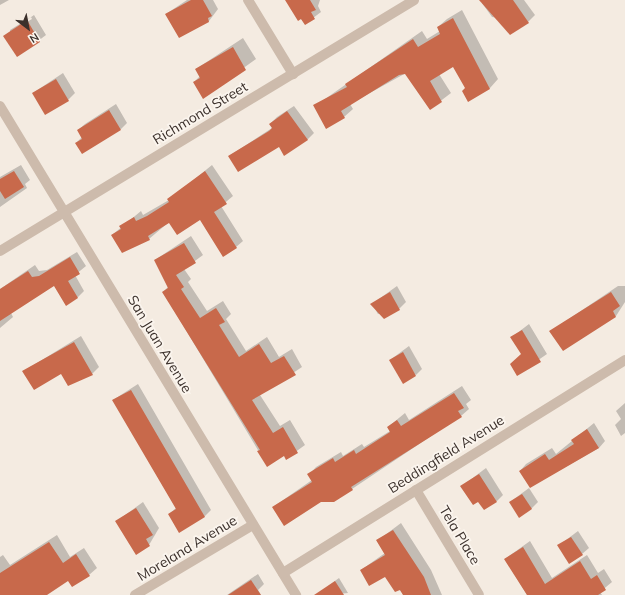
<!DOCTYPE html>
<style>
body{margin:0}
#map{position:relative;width:625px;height:595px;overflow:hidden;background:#f4ebe1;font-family:Mulish,sans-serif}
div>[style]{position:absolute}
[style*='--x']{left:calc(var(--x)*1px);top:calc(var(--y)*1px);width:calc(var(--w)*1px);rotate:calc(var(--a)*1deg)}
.shadow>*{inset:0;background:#0003}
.building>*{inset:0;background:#c8694b}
.minor>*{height:10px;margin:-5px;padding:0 5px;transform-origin:5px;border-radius:5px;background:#cdbbac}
span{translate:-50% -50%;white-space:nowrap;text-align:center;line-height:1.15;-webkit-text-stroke:3.5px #fbf5ee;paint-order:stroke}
.street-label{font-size:14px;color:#3b302b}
.north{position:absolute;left:8px;top:8px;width:40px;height:40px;-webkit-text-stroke:3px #fbf5ee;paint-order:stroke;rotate:148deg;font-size:11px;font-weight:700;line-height:16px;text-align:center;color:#3b302b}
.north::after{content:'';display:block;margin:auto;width:14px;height:18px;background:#3b302b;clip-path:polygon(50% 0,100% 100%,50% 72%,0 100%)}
</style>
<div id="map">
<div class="shadow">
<i style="clip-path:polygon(0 0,9px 0,0 5px)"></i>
<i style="clip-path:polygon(187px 0,213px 0,218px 9px,209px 21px,180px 37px,166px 14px)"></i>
<i style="clip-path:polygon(286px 0,320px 0,318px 6px,321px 12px,305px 24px)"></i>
<i style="clip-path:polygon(485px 0,524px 0,535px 15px,528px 22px,492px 17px,482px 3px)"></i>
<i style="clip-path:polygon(462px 10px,498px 79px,490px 88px,469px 100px,466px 88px,453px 65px,439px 74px,451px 93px,430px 109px,406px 73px,350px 104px,353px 109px,344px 117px,315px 106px,422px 31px,427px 39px,440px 31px,438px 27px,447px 19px)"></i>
<i style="clip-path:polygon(evenodd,34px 15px,46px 35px,18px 56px,4px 36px,34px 15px,31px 17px,32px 19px,10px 32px,10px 30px,31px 17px)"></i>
<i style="clip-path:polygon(243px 38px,256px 59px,203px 97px,194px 82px,200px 76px,196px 69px)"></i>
<i style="clip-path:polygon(63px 73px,75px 93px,68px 100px,33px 93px)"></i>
<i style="clip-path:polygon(116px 104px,127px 123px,121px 129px,76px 143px,82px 137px,78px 130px,85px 124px)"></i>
<i style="clip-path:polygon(294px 106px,314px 133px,307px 140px,229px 156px,272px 128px,270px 124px,277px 117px)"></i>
<i style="clip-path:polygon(21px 165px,30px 180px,25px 184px,27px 188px,0 207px,0 177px)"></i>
<i style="clip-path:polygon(212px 165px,233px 196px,221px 206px,243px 241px,236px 247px,200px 219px,169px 222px,149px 239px,112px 235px,141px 211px,143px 215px,169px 200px)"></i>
<i style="clip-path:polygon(191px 236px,203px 255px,184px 269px,191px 279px,188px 282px,207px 311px,223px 301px,231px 314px,226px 319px,246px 351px,267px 337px,279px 357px,292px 349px,302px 367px,260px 395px,280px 426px,290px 420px,305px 445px,287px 458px,284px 454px,267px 465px,163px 292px,168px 287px,155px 260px)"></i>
<i style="clip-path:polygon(77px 252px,86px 266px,75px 275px,84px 291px,78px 297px,66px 304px,54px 285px,11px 313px,13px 317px,0 328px,0 289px,35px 265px,39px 271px,47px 270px)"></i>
<i style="clip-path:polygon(397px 286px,406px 302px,399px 309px,378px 314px,372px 304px)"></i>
<i style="clip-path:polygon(618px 286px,625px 286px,625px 302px,616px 316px,551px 331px)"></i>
<i style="clip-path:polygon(529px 324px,547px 354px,518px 374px,522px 354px,512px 337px)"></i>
<i style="clip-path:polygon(81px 336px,99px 367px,92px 374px,24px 371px)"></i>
<i style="clip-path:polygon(409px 346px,422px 369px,416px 375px,390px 360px)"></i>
<i style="clip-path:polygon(138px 384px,211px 510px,204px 517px,169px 514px,176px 508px,113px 400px)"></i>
<i style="clip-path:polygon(462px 386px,471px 400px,466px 404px,469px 409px,461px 416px,352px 489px,273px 507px,312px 480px,309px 475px,316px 467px,341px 452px,343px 456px,362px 444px,364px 447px,390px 431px,388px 427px,405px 413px,409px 420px)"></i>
<i style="clip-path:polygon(625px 403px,625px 433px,621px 436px,615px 425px,621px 419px,616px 411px)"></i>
<i style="clip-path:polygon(594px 423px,605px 441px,599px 448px,530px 487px,520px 471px,526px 464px,552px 448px,556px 454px)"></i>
<i style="clip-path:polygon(486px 468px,503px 495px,497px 501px,479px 500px,462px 486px)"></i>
<i style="clip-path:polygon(529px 488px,538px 502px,531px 509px,510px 502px)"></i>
<i style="clip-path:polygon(143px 502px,159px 528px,149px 545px,117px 521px)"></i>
<i style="clip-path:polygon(401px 523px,431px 570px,442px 595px,404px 595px,386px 575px,361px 570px,385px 553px,377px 541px)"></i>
<i style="clip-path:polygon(578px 531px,589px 548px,582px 554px,558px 546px)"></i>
<i style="clip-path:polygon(57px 535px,70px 557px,84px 548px,97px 568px,89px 575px,69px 579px,45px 595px,0 595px,0 557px,3px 555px,10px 565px)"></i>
<i style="clip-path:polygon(530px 541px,552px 578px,587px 555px,598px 573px,604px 569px,612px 582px,600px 592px,602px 595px,527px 595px,505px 559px)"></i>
<i style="clip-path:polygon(258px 574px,264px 584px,258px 590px,261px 595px,227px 595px)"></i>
<i style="clip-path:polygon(339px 578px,348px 593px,329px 595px,328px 586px)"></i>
</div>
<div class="building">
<i style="clip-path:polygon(191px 0,203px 0,212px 16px,208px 18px,209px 22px,179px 38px,165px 14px)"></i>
<i style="clip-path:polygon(285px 0,310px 0,316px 10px,311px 12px,315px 19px,305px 25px,301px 19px,298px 21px)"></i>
<i style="clip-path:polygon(479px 0,513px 0,529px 23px,510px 35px)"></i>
<i style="clip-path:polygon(453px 18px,490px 89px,468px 102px,462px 91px,465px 88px,453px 67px,430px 81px,442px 102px,430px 110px,405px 74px,399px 75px,341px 111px,345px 118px,326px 129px,313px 105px,347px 87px,345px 84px,413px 39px,418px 47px,440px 34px,437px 27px)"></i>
<i style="clip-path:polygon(27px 20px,40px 42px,17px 57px,3px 36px)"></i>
<i style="clip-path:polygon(233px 47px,246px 70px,203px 99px,193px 82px,200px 78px,195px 69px)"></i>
<i style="clip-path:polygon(56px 79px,69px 101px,45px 115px,32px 93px)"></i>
<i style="clip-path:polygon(109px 110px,121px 130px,82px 154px,75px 143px,82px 139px,77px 130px)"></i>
<i style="clip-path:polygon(287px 111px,308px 140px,284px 156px,279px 147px,238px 172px,228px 156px,269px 131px,272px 128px,269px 124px)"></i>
<i style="clip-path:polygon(14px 171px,24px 187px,5px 199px,0 191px,0 179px)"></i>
<i style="clip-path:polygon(205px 171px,227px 204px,214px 212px,237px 248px,223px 257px,200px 220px,177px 235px,169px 223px,148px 236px,150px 240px,122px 253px,111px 235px,121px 229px,119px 226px,134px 217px,136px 221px,147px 216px,169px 202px,167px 199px)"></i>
<i style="clip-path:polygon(184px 243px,196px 263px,176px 275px,184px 287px,181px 289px,200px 318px,216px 308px,225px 322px,219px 325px,239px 357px,259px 344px,271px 363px,284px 356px,296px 375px,252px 400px,273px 433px,283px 427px,298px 453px,286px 460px,284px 456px,267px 467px,257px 451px,260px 450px,162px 292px,168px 288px,154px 260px)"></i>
<i style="clip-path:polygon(70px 257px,80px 274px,68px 281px,78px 298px,66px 306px,54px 286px,0 321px,0 289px,28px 271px,32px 277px,39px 276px)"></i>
<i style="clip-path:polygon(390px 292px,400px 310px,384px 319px,370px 304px)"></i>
<i style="clip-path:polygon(611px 292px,620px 306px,613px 311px,616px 317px,563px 351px,549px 331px)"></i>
<i style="clip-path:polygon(522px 330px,541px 362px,517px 376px,510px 364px,521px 354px,510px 337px)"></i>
<i style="clip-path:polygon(74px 342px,93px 375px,68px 386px,61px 374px,34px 390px,22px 371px)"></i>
<i style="clip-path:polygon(403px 352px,416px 376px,403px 384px,389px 360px)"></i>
<i style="clip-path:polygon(131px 390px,205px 517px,179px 533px,168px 514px,176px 509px,112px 400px)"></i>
<i style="clip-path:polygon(454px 393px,464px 408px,458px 411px,462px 417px,351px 487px,353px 490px,334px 502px,321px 502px,284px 526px,272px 507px,312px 482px,307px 474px,333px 458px,335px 462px,354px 450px,356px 454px,390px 432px,387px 427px,397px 420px,401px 426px)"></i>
<i style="clip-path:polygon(587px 429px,599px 448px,530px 488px,519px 471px,545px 454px,549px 460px,574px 444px,571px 440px)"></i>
<i style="clip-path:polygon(479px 474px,497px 502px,484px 510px,478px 502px,473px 505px,460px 486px)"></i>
<i style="clip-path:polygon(522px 494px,532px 509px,519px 518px,509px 502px)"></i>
<i style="clip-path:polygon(136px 508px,153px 535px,146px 539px,150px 546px,136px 555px,115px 521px)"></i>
<i style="clip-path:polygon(393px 530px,424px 577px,431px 595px,403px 595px,400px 590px,395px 592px,385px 577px,369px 586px,360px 570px,385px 555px,376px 540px)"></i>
<i style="clip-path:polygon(571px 537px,583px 555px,569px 564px,557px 545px)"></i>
<i style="clip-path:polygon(49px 542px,63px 563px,76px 554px,90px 576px,72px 587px,68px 581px,47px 595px,0 595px,0 573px)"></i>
<i style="clip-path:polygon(523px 547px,545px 584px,580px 561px,591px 579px,597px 575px,606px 590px,598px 595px,527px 595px,504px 559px)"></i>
<i style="clip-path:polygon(251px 580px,261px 595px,228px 595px)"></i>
<i style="clip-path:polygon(335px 581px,344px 595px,314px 595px)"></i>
</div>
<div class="minor">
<i style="--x:248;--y:0;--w:87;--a:58.7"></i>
<i style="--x:0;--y:106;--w:572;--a:58.81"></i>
<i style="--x:0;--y:251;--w:484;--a:-31.2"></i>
<i style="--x:416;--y:490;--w:122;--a:59"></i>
<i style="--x:283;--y:573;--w:403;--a:-31.9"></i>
<i style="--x:135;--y:595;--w:137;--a:-30.7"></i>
</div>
<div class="street-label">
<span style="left:200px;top:113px;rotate:-31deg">Richmond Street</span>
<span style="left:160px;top:344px;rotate:59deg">San Juan Avenue</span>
<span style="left:446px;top:454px;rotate:-32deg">Beddingfield Avenue</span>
<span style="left:460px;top:535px;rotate:59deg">Tela Place</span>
<span style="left:187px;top:548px;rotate:-31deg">Moreland Avenue</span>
</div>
<div class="north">N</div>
</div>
